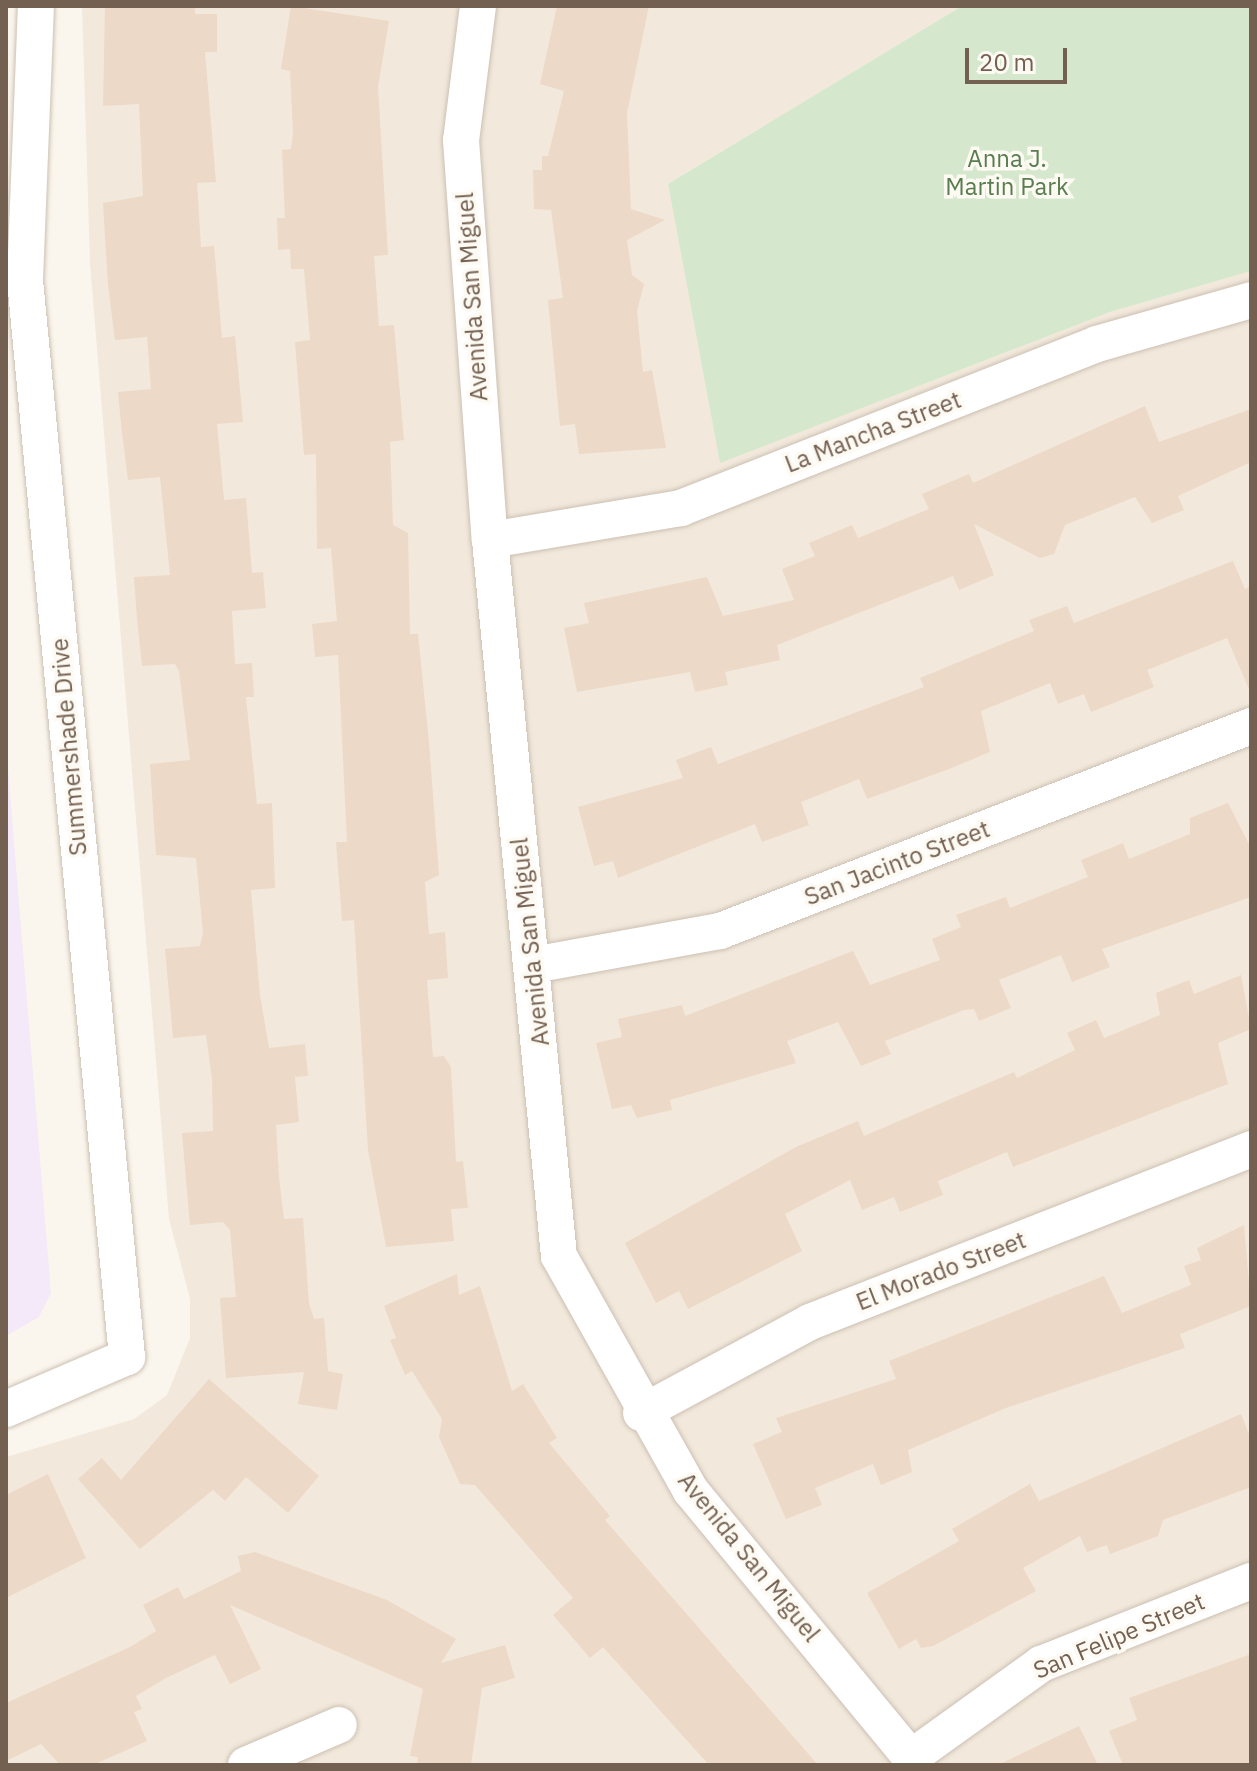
<!DOCTYPE html>
<style>
body{margin:0}
#map{position:relative;width:1257px;height:1771px;overflow:hidden;background:#fbf6ed;font-family:"IBM Plex Sans",sans-serif}
div>[style]{position:absolute}
[style*='--x']{left:calc(var(--x)*1px);top:calc(var(--y)*1px);width:calc(var(--w)*1px);rotate:calc(var(--a)*1deg)}
.residential>*{inset:0;background:#f2e9dc}
.education>*{inset:0;background:#f3e9f8}
.green>*{inset:0;background:#d5e7cc}
.building>*{inset:0;background:#edd9c7}
.roads{filter:drop-shadow(0 0 2px #ccc0b3) drop-shadow(0 0 2px #ccc0b3)}
.street>*{height:36px;margin:-18px;padding:0 18px;transform-origin:18px;border-radius:18px;background:#fff}
span{translate:-50% -50%;white-space:nowrap;text-align:center;line-height:1.15;-webkit-text-stroke:7px #fdfaf3;paint-order:stroke}
.park-label{font-size:24px;color:#587d4e}
.street-label{font-size:24px;color:#746051}
.frame{position:absolute;inset:0;border:8px solid #746051;pointer-events:none}
.scale{position:absolute;left:965px;top:48px;width:102px;height:36px;box-sizing:border-box;border:4px solid #746051;border-top:0;padding-left:10px;font-size:24px;line-height:28px;white-space:nowrap;color:#746051;-webkit-text-stroke:6px #fdfaf3;paint-order:stroke}
</style>
<div id="map">
<div class="residential">
<i style="clip-path:polygon(82px 6px,962px 6px,668px 184px,720px 462px,1110px 312px,1251px 271px,1251px 1765px,6px 1765px,6px 1457px,134px 1419px,167px 1395px,190px 1338px,190px 1299px,169px 1219px,90px 264px)"></i>
</div>
<div class="education">
<i style="clip-path:polygon(6px 744px,51px 1293px,39px 1317px,6px 1336px)"></i>
</div>
<div class="green">
<i style="clip-path:polygon(962px 6px,1251px 6px,1251px 271px,1110px 312px,720px 463px,668px 184px)"></i>
</div>
<div class="building">
<i style="clip-path:polygon(105px 6px,195px 6px,195px 14px,217px 14px,217px 52px,205px 52px,216px 182px,197px 183px,201px 247px,214px 246px,222px 338px,235px 336px,243px 422px,217px 424px,224px 500px,246px 498px,252px 573px,263px 572px,266px 608px,232px 611px,235px 664px,252px 663px,254px 697px,246px 697px,257px 804px,272px 803px,275px 888px,251px 890px,260px 995px,269px 1048px,305px 1044px,308px 1076px,295px 1077px,299px 1122px,276px 1125px,279px 1177px,284px 1219px,303px 1218px,309px 1303px,314px 1319px,324px 1318px,328px 1371px,343px 1374px,337px 1410px,298px 1404px,304px 1372px,226px 1378px,220px 1298px,236px 1297px,230px 1230px,223px 1222px,190px 1225px,182px 1133px,213px 1131px,212px 1079px,206px 1035px,173px 1038px,165px 949px,200px 946px,203px 933px,196px 858px,156px 855px,150px 764px,190px 760px,179px 671px,175px 664px,142px 666px,137px 619px,134px 577px,170px 575px,160px 477px,128px 480px,122px 433px,118px 392px,151px 389px,147px 337px,115px 340px,108px 285px,103px 203px,143px 196px,139px 104px,103px 106px)"></i>
<i style="clip-path:polygon(291px 6px,389px 21px,378px 87px,388px 255px,374px 256px,379px 326px,394px 325px,404px 440px,390px 442px,393px 525px,408px 533px,410px 634px,418px 634px,429px 742px,439px 875px,425px 882px,429px 934px,445px 932px,448px 978px,427px 980px,433px 1057px,444px 1056px,451px 1067px,456px 1162px,463px 1161px,468px 1208px,451px 1209px,454px 1241px,386px 1247px,368px 1150px,354px 920px,342px 921px,336px 842px,347px 842px,338px 655px,315px 657px,312px 624px,337px 621px,331px 548px,317px 549px,316px 454px,304px 455px,295px 342px,310px 340px,304px 269px,291px 269px,290px 249px,278px 250px,277px 218px,285px 218px,282px 150px,291px 149px,293px 134px,290px 71px,281px 69px)"></i>
<i style="clip-path:polygon(557px 6px,649px 6px,627px 113px,631px 209px,665px 220px,627px 240px,632px 275px,644px 284px,637px 311px,643px 372px,652px 370px,666px 448px,579px 454px,575px 424px,560px 426px,548px 300px,563px 298px,551px 210px,534px 209px,533px 170px,542px 170px,542px 156px,548px 156px,564px 91px,540px 84px)"></i>
<i style="clip-path:polygon(1145px 406px,1159px 442px,1251px 409px,1251px 462px,1178px 496px,1184px 510px,1152px 523px,1135px 497px,1065px 525px,1054px 554px,1040px 558px,974px 524px,994px 575px,959px 590px,953px 576px,777px 645px,780px 660px,725px 672px,728px 685px,695px 692px,690px 672px,577px 692px,564px 628px,589px 623px,584px 603px,707px 577px,723px 616px,794px 600px,782px 569px,815px 556px,809px 543px,852px 525px,858px 538px,929px 509px,922px 494px,969px 474px,973px 483px)"></i>
<i style="clip-path:polygon(1233px 561px,1245px 589px,1251px 586px,1251px 694px,1227px 638px,1147px 670px,1154px 687px,1091px 712px,1084px 694px,1058px 704px,1050px 683px,981px 711px,990px 752px,949px 769px,867px 799px,859px 779px,801px 802px,809px 825px,762px 842px,755px 824px,618px 878px,613px 861px,594px 866px,578px 807px,683px 778px,676px 760px,711px 747px,718px 764px,924px 687px,920px 678px,1034px 631px,1029px 620px,1067px 606px,1074px 623px)"></i>
<i style="clip-path:polygon(1228px 803px,1251px 848px,1251px 897px,1102px 949px,1110px 967px,1072px 982px,1061px 955px,999px 980px,1011px 1008px,979px 1021px,974px 1009px,964px 1010px,885px 1041px,891px 1054px,861px 1066px,838px 1022px,787px 1041px,796px 1063px,670px 1100px,672px 1110px,637px 1118px,631px 1105px,612px 1109px,596px 1043px,622px 1037px,618px 1019px,682px 1005px,685px 1016px,853px 951px,870px 985px,940px 960px,932px 939px,961px 927px,956px 915px,1006px 897px,1010px 908px,1088px 877px,1081px 860px,1123px 843px,1129px 859px,1190px 834px,1190px 818px)"></i>
<i style="clip-path:polygon(1241px 975px,1251px 1029px,1218px 1043px,1228px 1084px,1013px 1167px,1007px 1152px,938px 1181px,943px 1195px,900px 1212px,894px 1197px,862px 1210px,850px 1180px,785px 1214px,802px 1251px,688px 1309px,679px 1291px,656px 1303px,625px 1243px,796px 1147px,858px 1121px,864px 1136px,1014px 1072px,1017px 1078px,1075px 1050px,1067px 1033px,1096px 1020px,1104px 1038px,1160px 1015px,1156px 993px,1189px 980px,1194px 994px)"></i>
<i style="clip-path:polygon(1244px 1225px,1251px 1306px,1180px 1334px,1185px 1348px,1006px 1408px,908px 1450px,912px 1472px,881px 1485px,873px 1464px,815px 1488px,822px 1505px,786px 1519px,753px 1444px,782px 1432px,776px 1418px,896px 1379px,889px 1361px,1104px 1276px,1122px 1313px,1191px 1285px,1184px 1266px,1201px 1260px,1197px 1248px)"></i>
<i style="clip-path:polygon(457px 1274px,459px 1295px,480px 1286px,512px 1391px,523px 1384px,557px 1438px,549px 1443px,610px 1516px,605px 1520px,818px 1765px,709px 1765px,603px 1647px,590px 1658px,553px 1615px,573px 1598px,475px 1485px,460px 1484px,439px 1437px,442px 1419px,412px 1371px,405px 1375px,390px 1340px,396px 1338px,384px 1306px)"></i>
<i style="clip-path:polygon(209px 1379px,319px 1476px,288px 1513px,246px 1477px,225px 1501px,213px 1490px,140px 1549px,78px 1479px,102px 1458px,121px 1480px)"></i>
<i style="clip-path:polygon(1241px 1414px,1251px 1439px,1251px 1487px,1163px 1520px,1158px 1536px,1110px 1554px,1107px 1545px,1087px 1552px,1080px 1536px,1023px 1568px,1036px 1591px,933px 1646px,921px 1648px,916px 1639px,899px 1649px,867px 1593px,959px 1541px,952px 1529px,1030px 1484px,1039px 1501px)"></i>
<i style="clip-path:polygon(48px 1474px,86px 1558px,6px 1598px,6px 1495px)"></i>
<i style="clip-path:polygon(255px 1552px,387px 1600px,456px 1639px,441px 1663px,505px 1645px,515px 1678px,482px 1688px,471px 1765px,417px 1765px,418px 1757px,410px 1756px,423px 1689px,230px 1605px,261px 1669px,230px 1684px,215px 1655px,166px 1678px,136px 1696px,142px 1709px,134px 1712px,147px 1741px,93px 1765px,60px 1765px,41px 1744px,6px 1761px,6px 1703px,130px 1647px,156px 1631px,143px 1605px,178px 1587px,184px 1599px,241px 1571px,238px 1556px)"></i>
<i style="clip-path:polygon(1251px 1654px,1251px 1765px,1123px 1765px,1109px 1731px,1137px 1720px,1129px 1698px)"></i>
<i style="clip-path:polygon(1079px 1726px,1098px 1765px,998px 1765px)"></i>
</div>
<div class="roads">
<div class="street">
<i style="--x:478;--y:6;--w:135;--a:97.2"></i>
<i style="--x:461;--y:140;--w:401;--a:85.9"></i>
<i style="--x:490;--y:540;--w:719;--a:84.5"></i>
<i style="--x:559;--y:1256;--w:270;--a:60.7"></i>
<i style="--x:691;--y:1491;--w:355;--a:50.5"></i>
<i style="--x:490;--y:540;--w:194;--a:-9.5"></i>
<i style="--x:681;--y:508;--w:447;--a:-21.5"></i>
<i style="--x:1097;--y:344;--w:160;--a:-15.9"></i>
<i style="--x:533;--y:965;--w:190;--a:-10.3"></i>
<i style="--x:720;--y:931;--w:569;--a:-21.11"></i>
<i style="--x:6;--y:1409;--w:132;--a:-23.3"></i>
<i style="--x:127;--y:1357;--w:1083;--a:-95.41"></i>
<i style="--x:25;--y:279;--w:273;--a:-87.7"></i>
<i style="--x:641;--y:1413;--w:192;--a:-28.3"></i>
<i style="--x:810;--y:1322;--w:474;--a:-21.4"></i>
<i style="--x:913;--y:1756;--w:158;--a:-35.7"></i>
<i style="--x:1041;--y:1664;--w:226;--a:-21.6"></i>
<i style="--x:246;--y:1765;--w:101;--a:-23.3"></i>
</div>
</div>
<div class="park-label">
<span style="left:1007px;top:173px">Anna J.<br>Martin Park</span>
</div>
<div class="street-label">
<span style="left:472px;top:297px;rotate:-94deg">Avenida San Miguel</span>
<span style="left:873px;top:432px;rotate:-21deg">La Mancha Street</span>
<span style="left:69px;top:747px;rotate:-95deg">Summershade Drive</span>
<span style="left:897px;top:863px;rotate:-21deg">San Jacinto Street</span>
<span style="left:530px;top:942px;rotate:-96deg">Avenida San Miguel</span>
<span style="left:941px;top:1271px;rotate:-21deg">El Morado Street</span>
<span style="left:749px;top:1557px;rotate:51deg">Avenida San Miguel</span>
<span style="left:1119px;top:1636px;rotate:-23deg">San Felipe Street</span>
</div>
<div class="frame"></div>
<div class="scale">20 m</div>
</div>
